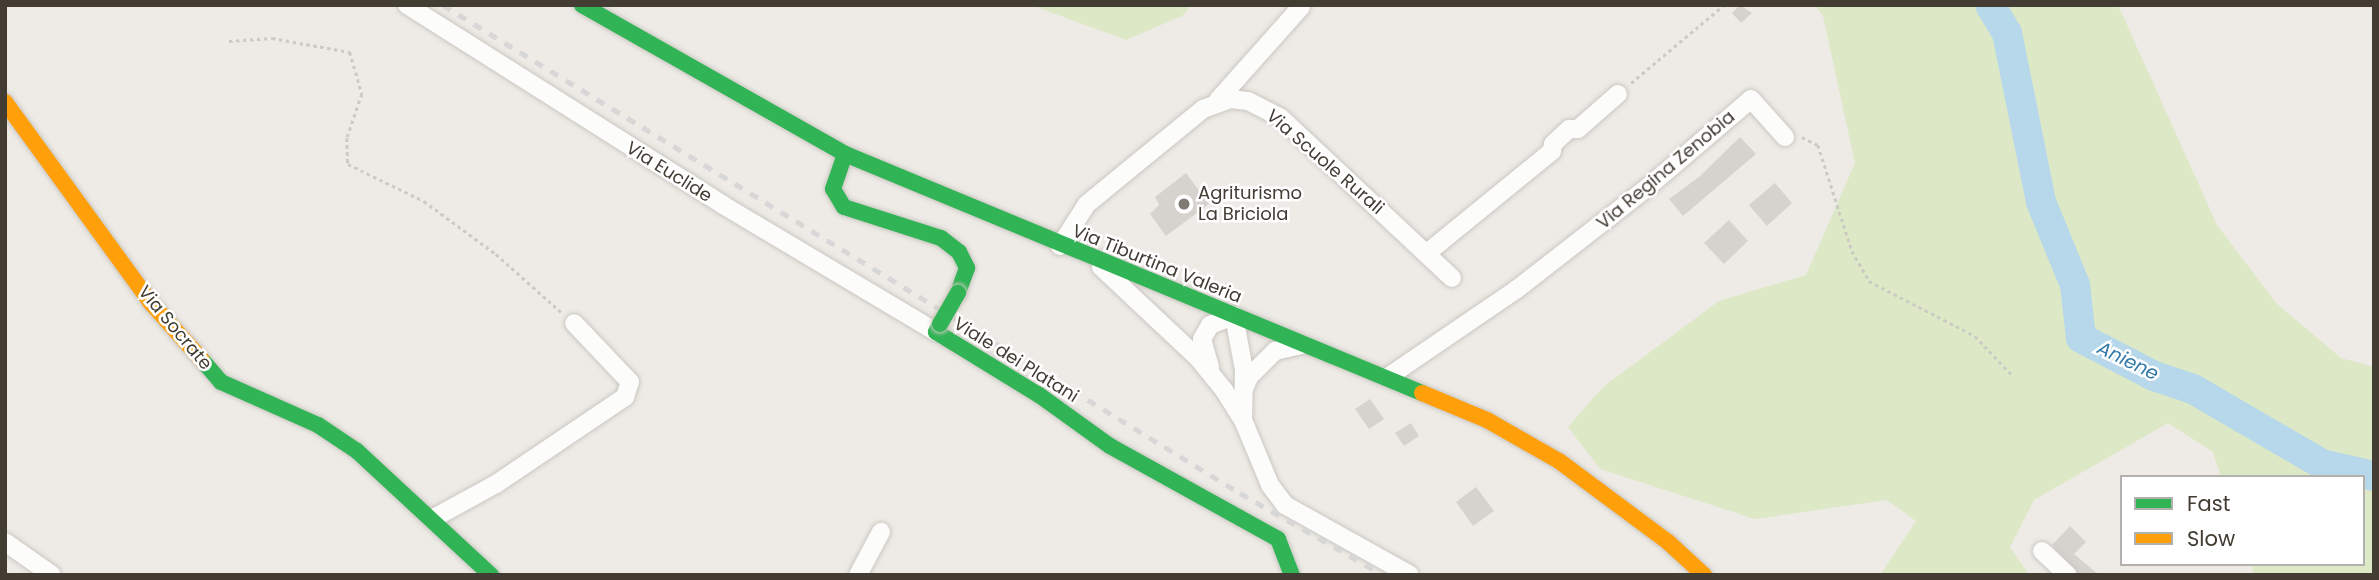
<!DOCTYPE html>
<style>
body{margin:0}
#map{position:relative;width:2379px;height:580px;overflow:hidden;background:#eeebe6;font-family:Poppins,sans-serif}
div>[style]{position:absolute}
[style*='--x']{left:calc(var(--x)*1px);top:calc(var(--y)*1px);width:calc(var(--w)*1px);rotate:calc(var(--a)*1deg)}
.green>*{inset:0;background:#dce8c6}
.river>*{height:30px;margin:-15px;padding:0 15px;transform-origin:15px;border-radius:15px;background:#b7d8eb}
.building>*{inset:0;background:#d6d2cd}
.path>*{height:2.5px;margin-top:-1.25px;transform-origin:0;background:repeating-linear-gradient(90deg,#cccac5 0 3.5px,transparent 0 7px)}
.roads{filter:drop-shadow(0 0 2px #cac7c2) drop-shadow(0 0 2px #cac7c2)}
.street>*{height:18px;margin:-9px;padding:0 9px;transform-origin:9px;border-radius:9px;background:#fcfcfb}
.fast>*{height:16px;margin:-8px;padding:0 8px;transform-origin:8px;border-radius:8px;background:#30b455}
.slow>*{height:16px;margin:-8px;padding:0 8px;transform-origin:8px;border-radius:8px;background:#ff9f0a}
.rail>*{height:5px;margin-top:-2.5px;transform-origin:0;background:repeating-linear-gradient(90deg,#d8d7d7 0 9px,transparent 0 18px)}
.bridges{filter:drop-shadow(0 0 2px #ccc8bd) drop-shadow(0 0 2px #ccc8bd)}
.fast-bridge>*{height:16px;margin:-8px;padding:0 8px;transform-origin:8px;border-radius:8px;background:#30b455}
.dots>*{width:19px;height:19px;translate:-50% -50%;box-sizing:border-box;border:4px solid #fff;border-radius:50%}
span{translate:-50% -50%;white-space:nowrap;text-align:center;line-height:1.15;-webkit-text-stroke:5px #fff;paint-order:stroke}
.street-label{font-size:18px;color:#423c33}
.poi-label{font-size:18px;color:#423c33}
.left{translate:0 -50%;text-align:left}
.water-label{font-size:19px;color:#317aa9;font-style:italic}
.frame{position:absolute;inset:0;border:7px solid #423c33;pointer-events:none}
.legend{position:absolute;left:2120px;top:475px;width:245px;height:91px;box-sizing:border-box;background:#fff;border:2px solid #b3b1ad;margin:0;padding:9px 12px;list-style:none;font-size:21px;color:#423c33}
.legend li{display:flex;align-items:center;gap:14px;height:35px}
.legend b{width:35px;border:2px solid #b3b1ad}
</style>
<div id="map">
<div class="green">
<i style="clip-path:polygon(1031px 5px,1192px 5px,1182px 16px,1126px 40px)"></i>
<i style="clip-path:polygon(1815px 5px,2118px 5px,2217px 225px,2276px 303px,2341px 358px,2374px 367px,2374px 575px,2254px 575px,2251px 564px,2363px 564px,2363px 477px,2221px 477px,2213px 452px,2168px 423px,2034px 500px,2010px 547px,2029px 575px,1880px 575px,1916px 521px,1887px 500px,1755px 519px,1600px 469px,1568px 427px,1603px 387px,1719px 301px,1806px 275px,1855px 163px,1823px 16px)"></i>
</div>
<div class="river">
<i style="--x:1990;--y:5;--w:33;--a:59"></i>
<i style="--x:2007;--y:33;--w:172;--a:78.6"></i>
<i style="--x:2041;--y:202;--w:90;--a:67.7"></i>
<i style="--x:2075;--y:285;--w:53;--a:83.5"></i>
<i style="--x:2081;--y:338;--w:82;--a:27.5"></i>
<i style="--x:2154;--y:376;--w:41;--a:18.4"></i>
<i style="--x:2193;--y:389;--w:149;--a:30.2"></i>
<i style="--x:2322;--y:464;--w:53;--a:13"></i>
</div>
<div class="building">
<i style="clip-path:polygon(1740px 5px,1752px 13px,1741px 23px,1732px 13px)"></i>
<i style="clip-path:polygon(1740px 137px,1756px 154px,1683px 216px,1669px 199px,1699px 177px)"></i>
<i style="clip-path:polygon(1186px 173px,1209px 204px,1166px 236px,1150px 214px,1159px 205px,1155px 197px)"></i>
<i style="clip-path:polygon(1775px 183px,1792px 203px,1767px 226px,1749px 205px)"></i>
<i style="clip-path:polygon(1729px 220px,1748px 241px,1724px 264px,1704px 243px)"></i>
<i style="clip-path:polygon(1370px 399px,1384px 419px,1369px 429px,1355px 409px)"></i>
<i style="clip-path:polygon(1411px 423px,1419px 436px,1404px 446px,1395px 433px)"></i>
<i style="clip-path:polygon(1476px 487px,1494px 511px,1473px 526px,1456px 502px)"></i>
<i style="clip-path:polygon(2070px 526px,2086px 542px,2074px 554px,2099px 575px,2079px 575px,2052px 545px)"></i>
</div>
<div class="path">
<i style="--x:229;--y:41;--w:43;--a:-4"></i>
<i style="--x:272;--y:38;--w:79;--a:10.2"></i>
<i style="--x:350;--y:52;--w:44;--a:74.1"></i>
<i style="--x:362;--y:94;--w:46;--a:108.8"></i>
<i style="--x:347;--y:138;--w:26;--a:88"></i>
<i style="--x:348;--y:164;--w:85;--a:26"></i>
<i style="--x:424;--y:201;--w:89;--a:36.4"></i>
<i style="--x:496;--y:254;--w:87;--a:41.7"></i>
<i style="--x:1631;--y:83;--w:121;--a:-40"></i>
<i style="--x:1802;--y:137;--w:18;--a:27"></i>
<i style="--x:1818;--y:145;--w:111;--a:72.2"></i>
<i style="--x:1852;--y:251;--w:34;--a:60"></i>
<i style="--x:1869;--y:281;--w:119;--a:27.4"></i>
<i style="--x:1975;--y:336;--w:54;--a:46.5"></i>
</div>
<div class="roads">
<div class="street">
<i style="--x:407;--y:5;--w:374;--a:32.3"></i>
<i style="--x:723;--y:205;--w:248;--a:30.8"></i>
<i style="--x:1218;--y:100;--w:125;--a:-48.3"></i>
<i style="--x:1060;--y:246;--w:50;--a:-57.3"></i>
<i style="--x:1087;--y:204;--w:150;--a:-39.3"></i>
<i style="--x:1203;--y:109;--w:30;--a:-20"></i>
<i style="--x:1231;--y:99;--w:17;--a:7"></i>
<i style="--x:1248;--y:101;--w:37;--a:27"></i>
<i style="--x:1281;--y:118;--w:234;--a:43.1"></i>
<i style="--x:1427;--y:253;--w:161;--a:-39.2"></i>
<i style="--x:1552;--y:151;--w:7;--a:-82"></i>
<i style="--x:1553;--y:144;--w:22;--a:-43"></i>
<i style="--x:1569;--y:129;--w:9;--a:0"></i>
<i style="--x:1578;--y:129;--w:53;--a:-41.2"></i>
<i style="--x:1101;--y:267;--w:133;--a:43.2"></i>
<i style="--x:1198;--y:358;--w:41;--a:50.9"></i>
<i style="--x:1224;--y:390;--w:36;--a:58"></i>
<i style="--x:1243;--y:420;--w:70;--a:67.4"></i>
<i style="--x:1270;--y:485;--w:25;--a:53"></i>
<i style="--x:1285;--y:505;--w:143;--a:29.2"></i>
<i style="--x:1210;--y:367;--w:29;--a:-106"></i>
<i style="--x:1202;--y:339;--w:16;--a:-60"></i>
<i style="--x:1210;--y:325;--w:26;--a:-21"></i>
<i style="--x:1234;--y:316;--w:55;--a:79.5"></i>
<i style="--x:1244;--y:370;--w:50;--a:91.1"></i>
<i style="--x:1388;--y:377;--w:156;--a:-34.3"></i>
<i style="--x:1517;--y:289;--w:166;--a:-37.9"></i>
<i style="--x:1648;--y:187;--w:135;--a:-40.5"></i>
<i style="--x:1751;--y:99;--w:51;--a:48.2"></i>
<i style="--x:1244;--y:389;--w:13;--a:-67"></i>
<i style="--x:1249;--y:377;--w:37;--a:-45"></i>
<i style="--x:1275;--y:351;--w:28;--a:-13"></i>
<i style="--x:432;--y:519;--w:73;--a:-28.7"></i>
<i style="--x:496;--y:484;--w:156;--a:-34"></i>
<i style="--x:625;--y:397;--w:16;--a:-72"></i>
<i style="--x:630;--y:382;--w:81;--a:-133.5"></i>
<i style="--x:5;--y:542;--w:57;--a:35.1"></i>
<i style="--x:2042;--y:551;--w:35;--a:43"></i>
<i style="--x:858;--y:575;--w:49;--a:-61.9"></i>
</div>
<div class="fast">
<i style="--x:582;--y:5;--w:302;--a:29.5"></i>
<i style="--x:845;--y:154;--w:625;--a:22.5"></i>
<i style="--x:845;--y:154;--w:37;--a:109"></i>
<i style="--x:833;--y:189;--w:21;--a:59"></i>
<i style="--x:844;--y:207;--w:102;--a:17.7"></i>
<i style="--x:941;--y:238;--w:23;--a:38"></i>
<i style="--x:959;--y:252;--w:18;--a:63"></i>
<i style="--x:967;--y:268;--w:27;--a:110"></i>
<i style="--x:940;--y:324;--w:9;--a:117"></i>
<i style="--x:936;--y:332;--w:121;--a:31.5"></i>
<i style="--x:1039;--y:395;--w:87;--a:35.7"></i>
<i style="--x:1110;--y:446;--w:192;--a:29"></i>
<i style="--x:1278;--y:539;--w:39;--a:69"></i>
<i style="--x:202;--y:360;--w:29;--a:49"></i>
<i style="--x:221;--y:382;--w:106;--a:23.9"></i>
<i style="--x:318;--y:425;--w:47;--a:33.7"></i>
<i style="--x:357;--y:451;--w:183;--a:42.8"></i>
</div>
<div class="slow">
<i style="--x:5;--y:102;--w:248;--a:54"></i>
<i style="--x:151;--y:303;--w:76;--a:48.2"></i>
<i style="--x:1422;--y:393;--w:70;--a:22.6"></i>
<i style="--x:1487;--y:420;--w:83;--a:29.7"></i>
<i style="--x:1559;--y:461;--w:136;--a:36.6"></i>
<i style="--x:1668;--y:542;--w:49;--a:42.5"></i>
</div>
</div>
<div class="rail">
<i style="--x:443;--y:5;--w:935;--a:31.48"></i>
<i style="--x:1240;--y:493;--w:165;--a:29.8"></i>
</div>
<div class="bridges">
<div class="fast-bridge">
<i style="--x:940;--y:324;--w:36;--a:-60"></i>
</div>
</div>
<div class="dots">
<i style="left:1184px;top:204px;background:#7e7972"></i>
</div>
<div class="street-label">
<span style="left:1325px;top:162px;rotate:41deg">Via Scuole Rurali</span>
<span style="left:1666px;top:170px;rotate:-40deg">Via Regina Zenobia</span>
<span style="left:669px;top:172px;rotate:32deg">Via Euclide</span>
<span style="left:1157px;top:264px;rotate:22deg">Via Tiburtina Valeria</span>
<span style="left:175px;top:328px;rotate:50deg">Via Socrate</span>
<span style="left:1016px;top:360px;rotate:32deg">Viale dei Platani</span>
</div>
<div class="poi-label">
<span class="left" style="left:1198px;top:204px">Agriturismo<br>La Briciola</span>
</div>
<div class="water-label">
<span style="left:2128px;top:361px;rotate:26deg">Aniene</span>
</div>
<div class="frame"></div>
<ul class="legend">
<li><b style="height:9px;background:#30b455"></b>Fast</li>
<li><b style="height:9px;background:#ff9f0a"></b>Slow</li>
</ul>
</div>
